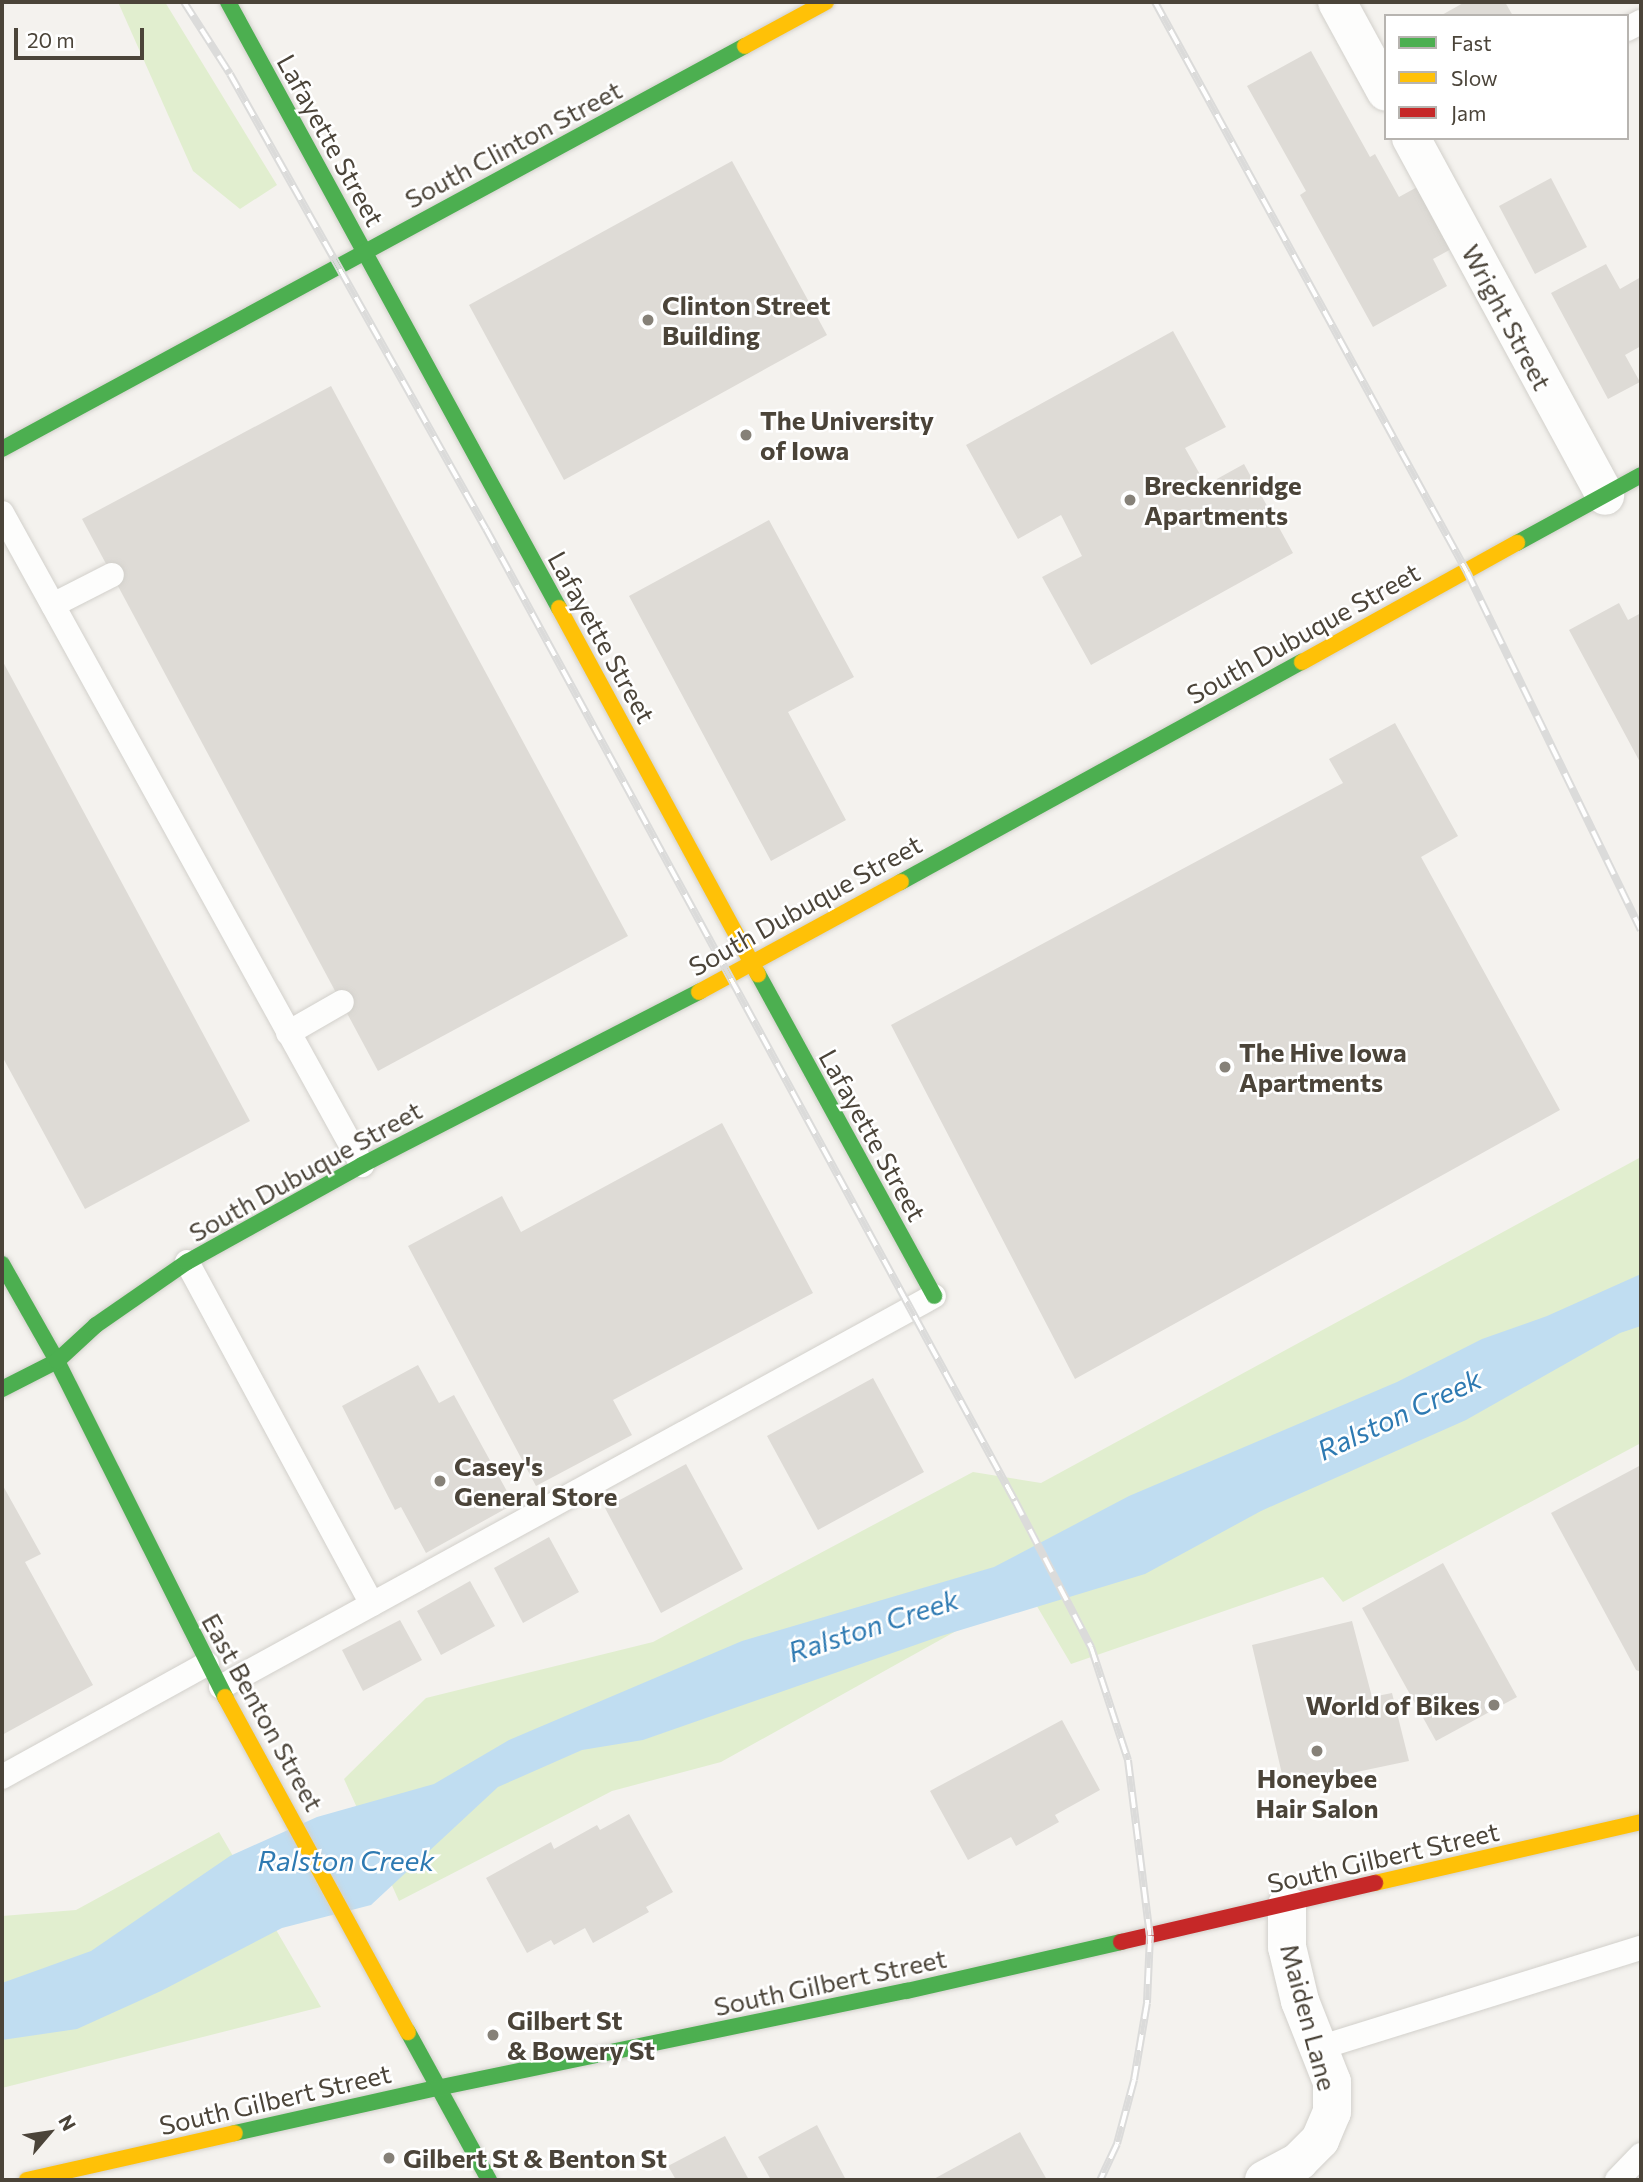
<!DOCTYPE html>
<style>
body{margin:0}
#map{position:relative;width:1643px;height:2182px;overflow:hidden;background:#f4f2ee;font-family:Commissioner,sans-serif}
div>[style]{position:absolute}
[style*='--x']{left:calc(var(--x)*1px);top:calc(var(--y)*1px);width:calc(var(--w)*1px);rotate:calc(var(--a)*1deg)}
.green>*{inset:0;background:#e1eecf}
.water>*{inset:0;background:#c0ddf1}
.building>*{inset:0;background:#dedbd6}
.roads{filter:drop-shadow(0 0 2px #d2d0cb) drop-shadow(0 0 2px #d2d0cb)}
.lane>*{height:24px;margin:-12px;padding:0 12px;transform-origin:12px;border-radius:12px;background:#fdfdfc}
.street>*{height:38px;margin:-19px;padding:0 19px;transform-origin:19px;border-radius:19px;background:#fdfdfc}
.fast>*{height:16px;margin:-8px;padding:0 8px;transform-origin:8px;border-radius:8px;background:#4caf50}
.slow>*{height:16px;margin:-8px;padding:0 8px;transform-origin:8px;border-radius:8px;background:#ffc107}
.jam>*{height:16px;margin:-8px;padding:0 8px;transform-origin:8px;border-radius:8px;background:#c62828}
.rail>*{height:8px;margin-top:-4px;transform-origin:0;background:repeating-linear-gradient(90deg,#fff 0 16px,#dbdbda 0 32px);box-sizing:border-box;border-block:2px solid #dbdbda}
.dots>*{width:19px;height:19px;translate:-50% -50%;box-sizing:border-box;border:4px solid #fff;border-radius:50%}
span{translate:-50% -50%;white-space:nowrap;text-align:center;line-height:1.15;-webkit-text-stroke:5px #fff;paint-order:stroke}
.street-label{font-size:26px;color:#4b4439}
.poi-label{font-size:26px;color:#4b4439;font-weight:700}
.left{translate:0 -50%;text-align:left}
.right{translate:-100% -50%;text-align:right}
.water-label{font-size:28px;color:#2e7ab2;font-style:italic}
.frame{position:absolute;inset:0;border:4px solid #4b4439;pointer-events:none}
.legend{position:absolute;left:1384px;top:14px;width:245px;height:126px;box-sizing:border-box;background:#fff;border:2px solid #b7b4b0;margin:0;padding:9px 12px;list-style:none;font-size:21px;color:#4b4439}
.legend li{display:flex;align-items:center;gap:14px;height:35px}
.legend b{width:35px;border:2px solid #b7b4b0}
.north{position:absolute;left:14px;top:2098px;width:70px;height:70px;-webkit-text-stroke:5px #fff;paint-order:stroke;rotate:61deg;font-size:19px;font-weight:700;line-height:28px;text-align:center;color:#4b4439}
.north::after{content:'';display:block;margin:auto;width:24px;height:32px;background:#4b4439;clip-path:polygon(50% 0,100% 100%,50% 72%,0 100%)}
.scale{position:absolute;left:14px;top:28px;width:130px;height:32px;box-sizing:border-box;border:4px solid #4b4439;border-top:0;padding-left:9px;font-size:21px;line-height:24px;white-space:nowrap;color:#4b4439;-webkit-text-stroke:5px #fff;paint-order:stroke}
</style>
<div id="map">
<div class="green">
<i style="clip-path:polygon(118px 2px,165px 2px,277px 185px,240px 209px,193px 171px)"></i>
<i style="clip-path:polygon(1641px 1157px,1641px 1443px,1343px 1602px,1323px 1577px,1071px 1664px,1028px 1591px,721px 1762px,612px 1791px,399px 1901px,344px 1779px,426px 1698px,653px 1642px,973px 1472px,1041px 1483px)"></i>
<i style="clip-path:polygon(219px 1832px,321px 2007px,2px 2088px,2px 1916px,76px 1910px)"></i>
</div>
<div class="water">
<i style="clip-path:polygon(1641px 1274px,1641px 1326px,1620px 1333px,1466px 1420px,1261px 1511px,1145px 1574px,941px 1636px,643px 1740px,582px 1750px,498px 1787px,371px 1905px,282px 1928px,161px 1991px,77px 2029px,2px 2040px,2px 1983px,91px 1951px,230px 1856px,317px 1817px,434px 1784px,509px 1740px,742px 1641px,994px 1567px,1129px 1496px,1397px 1382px,1482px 1339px,1547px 1316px)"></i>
</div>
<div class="building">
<i style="clip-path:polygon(1465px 2px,1505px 2px,1513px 16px,1440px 16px)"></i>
<i style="clip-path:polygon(1311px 51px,1370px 157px,1375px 154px,1399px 197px,1419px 186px,1453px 248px,1433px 259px,1447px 286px,1373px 327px,1300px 195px,1306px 191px,1247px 86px)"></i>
<i style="clip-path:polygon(732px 161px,827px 335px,564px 480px,469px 305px)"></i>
<i style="clip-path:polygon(1551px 178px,1587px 247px,1535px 274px,1499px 206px)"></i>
<i style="clip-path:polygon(1606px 264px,1620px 289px,1641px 277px,1641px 346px,1625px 355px,1640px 382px,1608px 399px,1551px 293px)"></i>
<i style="clip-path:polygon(1173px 331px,1226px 427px,1185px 448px,1206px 485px,1244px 464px,1293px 553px,1091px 665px,1042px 577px,1082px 556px,1061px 515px,1018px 539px,966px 445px)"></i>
<i style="clip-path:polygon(331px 386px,628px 936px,378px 1071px,82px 519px)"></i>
<i style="clip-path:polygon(769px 520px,854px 677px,788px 712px,846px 820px,771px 861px,629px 596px)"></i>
<i style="clip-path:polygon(1619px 603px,1628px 620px,1641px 613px,1641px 764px,1569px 630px)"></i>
<i style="clip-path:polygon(2px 660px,250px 1121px,85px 1209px,2px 1056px)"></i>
<i style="clip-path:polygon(1395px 723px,1458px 836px,1421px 857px,1560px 1110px,1075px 1379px,891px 1025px,1343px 783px,1329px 759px)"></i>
<i style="clip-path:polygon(722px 1123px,813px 1293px,613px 1400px,632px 1435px,536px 1486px,408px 1246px,502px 1196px,521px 1232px)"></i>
<i style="clip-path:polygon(418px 1365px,439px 1403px,454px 1395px,514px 1504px,426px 1553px,401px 1507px,395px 1510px,342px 1406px)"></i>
<i style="clip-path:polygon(873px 1378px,924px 1472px,818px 1530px,767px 1436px)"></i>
<i style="clip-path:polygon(686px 1464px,743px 1569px,661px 1613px,605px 1508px)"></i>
<i style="clip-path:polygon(1641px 1465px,1641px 1672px,1636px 1670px,1551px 1513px)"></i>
<i style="clip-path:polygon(2px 1484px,41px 1554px,25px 1562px,93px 1685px,2px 1735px)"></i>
<i style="clip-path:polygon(549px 1537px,579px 1592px,523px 1623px,494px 1568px)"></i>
<i style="clip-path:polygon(1443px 1563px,1517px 1697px,1436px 1741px,1362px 1608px)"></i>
<i style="clip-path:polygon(470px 1581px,495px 1626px,441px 1655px,417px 1611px)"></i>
<i style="clip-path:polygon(400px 1620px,422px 1660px,363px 1691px,342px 1650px)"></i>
<i style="clip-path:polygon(1352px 1621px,1372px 1697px,1392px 1693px,1409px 1761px,1285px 1787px,1252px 1645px)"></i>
<i style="clip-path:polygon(1062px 1720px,1100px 1790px,1055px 1815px,1059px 1822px,1016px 1846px,1011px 1837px,968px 1860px,930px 1791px)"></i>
<i style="clip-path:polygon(629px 1814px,673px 1892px,646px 1907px,649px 1912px,593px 1943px,585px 1928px,554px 1945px,551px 1940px,527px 1953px,486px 1878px,551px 1842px,554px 1849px,597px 1825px,600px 1830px)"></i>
<i style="clip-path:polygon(817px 2125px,846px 2180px,771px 2180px,758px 2157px)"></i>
<i style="clip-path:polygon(1020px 2132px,1047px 2180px,932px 2180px)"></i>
<i style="clip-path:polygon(725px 2136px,749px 2180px,676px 2180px,668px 2166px)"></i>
</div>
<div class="roads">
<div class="lane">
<i style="--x:1627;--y:29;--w:16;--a:-27"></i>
<i style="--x:2;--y:513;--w:745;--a:61.09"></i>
<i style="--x:53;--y:605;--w:66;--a:-27"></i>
<i style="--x:288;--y:1033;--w:62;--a:-29.9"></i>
<i style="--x:187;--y:1262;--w:389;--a:61.6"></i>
<i style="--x:221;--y:1687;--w:813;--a:-28.74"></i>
<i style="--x:2;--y:1777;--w:234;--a:-28.9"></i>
<i style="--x:1319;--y:2048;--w:337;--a:-17.3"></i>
<i style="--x:1617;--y:2180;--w:35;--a:-46"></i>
</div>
<div class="street">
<i style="--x:1337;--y:2;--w:102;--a:61.4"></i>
<i style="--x:1411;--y:138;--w:407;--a:61.5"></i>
<i style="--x:1264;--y:2180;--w:40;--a:-28"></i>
<i style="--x:1299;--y:2161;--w:30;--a:-45"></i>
<i style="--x:1320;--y:2140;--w:30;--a:-67"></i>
<i style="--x:1332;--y:2112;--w:30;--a:-90"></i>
<i style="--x:1332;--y:2082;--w:87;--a:-111.6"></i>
<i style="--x:1300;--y:2001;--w:56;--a:-103.5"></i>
<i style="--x:1287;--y:1947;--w:42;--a:-90"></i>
</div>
<div class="fast">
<i style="--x:228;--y:2;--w:691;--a:61.36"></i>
<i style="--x:2;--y:449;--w:845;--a:-28.48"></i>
<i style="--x:1517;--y:543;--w:141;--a:-28.7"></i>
<i style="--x:901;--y:882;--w:457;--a:-28.8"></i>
<i style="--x:758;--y:974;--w:367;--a:61.3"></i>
<i style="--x:2;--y:1264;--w:112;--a:60.4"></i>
<i style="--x:57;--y:1361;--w:376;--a:63.4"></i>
<i style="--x:2;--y:1389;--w:62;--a:-27"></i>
<i style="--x:57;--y:1361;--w:53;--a:-42.7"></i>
<i style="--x:96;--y:1325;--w:111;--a:-34.7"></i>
<i style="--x:187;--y:1262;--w:200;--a:-29"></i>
<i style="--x:362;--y:1165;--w:379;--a:-27.2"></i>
<i style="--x:408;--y:2032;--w:169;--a:61.3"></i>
<i style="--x:235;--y:2133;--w:207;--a:-12.6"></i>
<i style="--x:437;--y:2088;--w:480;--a:-11.7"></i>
<i style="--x:907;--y:1991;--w:220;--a:-12.9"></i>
</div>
<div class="slow">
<i style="--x:745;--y:46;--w:92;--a:-28.5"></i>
<i style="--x:559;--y:608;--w:417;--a:61.5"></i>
<i style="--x:1302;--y:662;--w:246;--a:-29"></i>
<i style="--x:699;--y:992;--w:230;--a:-28.6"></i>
<i style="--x:225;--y:1697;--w:382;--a:61.4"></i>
<i style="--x:1375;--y:1883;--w:273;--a:-12.9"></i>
<i style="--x:27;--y:2180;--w:213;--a:-12.7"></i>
</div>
<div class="jam">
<i style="--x:1121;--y:1942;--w:261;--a:-13.1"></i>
</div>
</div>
<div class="rail">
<i style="--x:184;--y:2;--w:85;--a:57.4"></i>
<i style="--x:230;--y:74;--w:522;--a:60.64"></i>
<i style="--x:486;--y:529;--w:1107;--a:61.44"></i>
<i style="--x:1015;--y:1501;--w:165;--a:62.5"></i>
<i style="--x:1091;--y:1647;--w:119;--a:71.9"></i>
<i style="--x:1128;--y:1760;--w:177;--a:82.9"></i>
<i style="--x:1150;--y:1936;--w:67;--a:92.6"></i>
<i style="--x:1147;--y:2003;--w:78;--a:99.6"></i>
<i style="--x:1134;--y:2080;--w:66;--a:104.9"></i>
<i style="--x:1117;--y:2144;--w:40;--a:115"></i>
<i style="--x:1155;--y:2;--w:650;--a:61.31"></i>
<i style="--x:1467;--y:572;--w:398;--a:64.1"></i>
</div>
<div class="dots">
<i style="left:648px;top:320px;background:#868178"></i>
<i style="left:746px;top:435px;background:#868178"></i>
<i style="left:1130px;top:500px;background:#868178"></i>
<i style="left:1225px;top:1067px;background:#868178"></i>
<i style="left:440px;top:1481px;background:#868178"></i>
<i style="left:1494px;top:1705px;background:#868178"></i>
<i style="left:1317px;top:1751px;background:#868178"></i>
<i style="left:493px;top:2035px;background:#868178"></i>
<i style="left:389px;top:2158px;background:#868178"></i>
</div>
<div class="street-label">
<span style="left:331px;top:140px;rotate:61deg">Lafayette Street</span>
<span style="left:513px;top:144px;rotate:-28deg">South Clinton Street</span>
<span style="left:1507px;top:317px;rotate:62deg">Wright Street</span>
<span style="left:1303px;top:633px;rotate:-29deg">South Dubuque Street</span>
<span style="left:602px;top:637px;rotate:61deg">Lafayette Street</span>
<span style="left:805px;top:905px;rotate:-29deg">South Dubuque Street</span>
<span style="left:873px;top:1135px;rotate:61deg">Lafayette Street</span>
<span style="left:305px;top:1171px;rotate:-29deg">South Dubuque Street</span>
<span style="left:263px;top:1712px;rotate:61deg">East Benton Street</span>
<span style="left:1383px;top:1857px;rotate:-13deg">South Gilbert Street</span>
<span style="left:830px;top:1982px;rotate:-12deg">South Gilbert Street</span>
<span style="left:1309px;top:2017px;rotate:75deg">Maiden Lane</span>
<span style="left:275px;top:2099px;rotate:-13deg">South Gilbert Street</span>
</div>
<div class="poi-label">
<span class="left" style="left:662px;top:320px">Clinton Street<br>Building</span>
<span class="left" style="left:760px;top:435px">The University<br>of Iowa</span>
<span class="left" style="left:1144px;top:500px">Breckenridge<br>Apartments</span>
<span class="left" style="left:1239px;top:1067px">The Hive Iowa<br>Apartments</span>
<span class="left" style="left:454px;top:1481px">Casey's<br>General Store</span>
<span class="right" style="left:1480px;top:1705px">World of Bikes</span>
<span style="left:1317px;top:1793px">Honeybee<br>Hair Salon</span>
<span class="left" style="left:507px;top:2035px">Gilbert St<br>&amp; Bowery St</span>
<span class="left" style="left:403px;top:2158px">Gilbert St &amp; Benton St</span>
</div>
<div class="water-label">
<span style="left:1399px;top:1414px;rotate:-25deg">Ralston Creek</span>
<span style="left:873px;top:1625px;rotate:-18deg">Ralston Creek</span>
<span style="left:346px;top:1860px">Ralston Creek</span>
</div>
<div class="frame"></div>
<ul class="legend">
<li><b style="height:9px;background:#4caf50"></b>Fast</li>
<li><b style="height:9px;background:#ffc107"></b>Slow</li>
<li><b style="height:9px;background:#c62828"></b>Jam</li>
</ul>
<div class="north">N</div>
<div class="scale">20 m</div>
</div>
